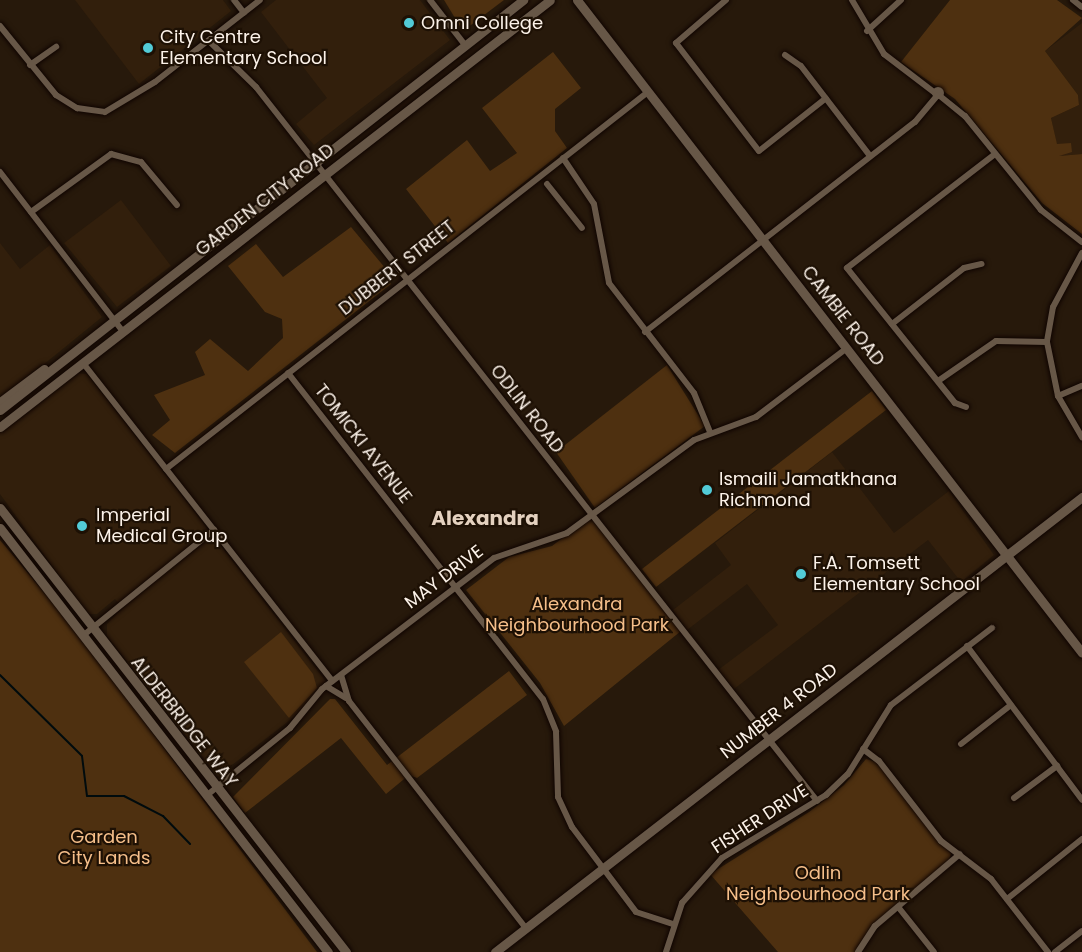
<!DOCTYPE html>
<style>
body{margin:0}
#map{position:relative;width:1082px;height:952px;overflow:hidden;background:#27190b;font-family:Poppins,sans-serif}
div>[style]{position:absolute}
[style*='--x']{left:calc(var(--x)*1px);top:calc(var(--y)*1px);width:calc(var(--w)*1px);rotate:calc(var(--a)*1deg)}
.built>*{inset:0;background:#321f0c}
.green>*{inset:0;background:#4e3010}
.stream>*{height:2px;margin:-1px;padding:0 1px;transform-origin:1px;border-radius:1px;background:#000b0d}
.roads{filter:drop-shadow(0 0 2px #0f0400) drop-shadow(0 0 2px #0f0400)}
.street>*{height:6px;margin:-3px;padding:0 3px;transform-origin:3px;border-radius:3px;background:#675747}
.street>.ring{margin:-3px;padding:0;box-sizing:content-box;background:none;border:6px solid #675747;border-radius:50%}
.secondary>*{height:9px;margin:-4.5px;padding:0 4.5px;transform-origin:4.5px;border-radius:4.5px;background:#675747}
.dots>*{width:16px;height:16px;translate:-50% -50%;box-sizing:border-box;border:3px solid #1d1004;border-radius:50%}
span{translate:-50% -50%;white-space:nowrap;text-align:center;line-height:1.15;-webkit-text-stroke:4.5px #1d1004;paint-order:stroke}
.poi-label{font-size:18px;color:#fcf2e9}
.left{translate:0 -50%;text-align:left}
.street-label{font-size:18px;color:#fcf2e9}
.park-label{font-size:18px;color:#f6bf8a}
.neighbourhood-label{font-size:20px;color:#e4d1bf;font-weight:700}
</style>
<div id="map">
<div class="built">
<i style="clip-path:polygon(75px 0,223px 0,231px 11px,139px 84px)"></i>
<i style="clip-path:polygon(276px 0,420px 0,450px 40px,314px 145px,296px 124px,327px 98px,261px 12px)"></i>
<i style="clip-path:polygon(1082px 23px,1082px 154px,1059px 156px,1051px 118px,1079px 105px,1078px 95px,1045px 51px)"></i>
<i style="clip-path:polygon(121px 200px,171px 266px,117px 307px,64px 243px)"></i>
<i style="clip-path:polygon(0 243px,20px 269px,50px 245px,102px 317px,0 400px)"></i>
<i style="clip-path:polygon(74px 373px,87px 374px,331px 688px,218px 776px,107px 636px,107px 624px,123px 608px,115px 599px,97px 614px,87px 614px,0 494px,0 431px)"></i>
<i style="clip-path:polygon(832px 452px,894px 533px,949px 491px,994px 555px,961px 582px,928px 540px,734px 689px,718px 670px,778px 625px,747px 584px,687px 630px,673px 610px,731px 565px,715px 543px)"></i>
</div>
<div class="green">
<i style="clip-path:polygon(444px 0,504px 0,463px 31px)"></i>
<i style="clip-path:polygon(950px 0,1057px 0,1082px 18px,1045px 51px,1078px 95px,1079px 105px,1051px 118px,1057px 144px,1071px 143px,1072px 152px,1059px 156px,1082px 154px,1082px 234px,1042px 203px,955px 99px,901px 62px)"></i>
<i style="clip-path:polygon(553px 52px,581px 88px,555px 109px,555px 131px,567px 148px,448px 243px,406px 189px,467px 140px,490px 171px,517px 153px,482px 108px)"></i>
<i style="clip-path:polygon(351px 227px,386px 269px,391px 284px,175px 453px,152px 435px,170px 420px,154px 395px,205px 375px,195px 352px,210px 339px,248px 371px,283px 338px,282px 319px,265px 312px,228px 266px,256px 244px,283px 277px)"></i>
<i style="clip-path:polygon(667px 365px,705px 426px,595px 508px,556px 452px)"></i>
<i style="clip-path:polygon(872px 391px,886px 410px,656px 587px,642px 569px)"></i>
<i style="clip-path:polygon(590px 517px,681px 631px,564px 726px,540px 683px,466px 590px,509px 557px,552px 546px)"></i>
<i style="clip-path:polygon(0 540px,73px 627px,317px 952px,0 952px)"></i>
<i style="clip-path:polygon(281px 632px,313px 674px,317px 688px,289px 718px,244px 662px)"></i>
<i style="clip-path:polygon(509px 671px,527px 695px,417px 778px,409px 775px,386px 794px,341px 738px,245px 813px,233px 797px,330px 699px,335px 699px,387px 765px)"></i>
<i style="clip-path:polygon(866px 759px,877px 762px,951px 854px,947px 865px,898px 903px,856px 952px,778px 952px,710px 874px,809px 812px,844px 785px)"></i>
</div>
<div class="stream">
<i style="--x:0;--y:675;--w:115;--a:44.6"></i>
<i style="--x:82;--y:756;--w:40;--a:82.9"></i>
<i style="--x:87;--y:796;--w:37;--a:0"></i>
<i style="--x:124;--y:796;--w:44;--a:27.1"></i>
<i style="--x:163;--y:816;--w:39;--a:46"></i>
</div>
<div class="roads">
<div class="street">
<i style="--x:234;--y:0;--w:16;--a:52"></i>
<i style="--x:430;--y:0;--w:57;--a:52.1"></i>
<i style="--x:726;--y:0;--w:66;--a:139.3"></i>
<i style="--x:676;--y:43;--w:136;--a:52.5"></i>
<i style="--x:759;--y:151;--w:85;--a:-38.3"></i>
<i style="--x:852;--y:0;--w:63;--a:59.3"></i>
<i style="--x:884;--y:54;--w:64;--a:37.4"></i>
<i style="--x:1073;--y:0;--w:11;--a:38"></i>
<i style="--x:0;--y:26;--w:89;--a:50.9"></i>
<i style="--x:56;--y:95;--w:25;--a:32"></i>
<i style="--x:77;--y:108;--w:28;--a:8"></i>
<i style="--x:105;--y:112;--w:58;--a:-31"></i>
<i style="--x:155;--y:82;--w:133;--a:-38"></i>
<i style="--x:867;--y:31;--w:46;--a:-42.4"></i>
<i style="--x:209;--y:41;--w:66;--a:44.4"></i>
<i style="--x:256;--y:87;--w:908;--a:51.84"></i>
<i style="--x:785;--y:55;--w:19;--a:35"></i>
<i style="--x:801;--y:66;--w:113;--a:52.5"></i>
<i style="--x:30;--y:65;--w:32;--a:-35"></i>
<i class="ring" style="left:935px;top:90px;width:0;height:0"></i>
<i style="--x:940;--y:96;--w:32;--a:39"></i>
<i style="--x:965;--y:116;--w:121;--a:51"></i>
<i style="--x:1041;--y:210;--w:52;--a:38"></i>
<i style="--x:563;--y:158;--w:55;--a:56"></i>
<i style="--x:594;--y:204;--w:80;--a:79.2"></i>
<i style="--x:609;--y:283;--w:139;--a:52.3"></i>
<i style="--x:694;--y:393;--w:42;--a:67.7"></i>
<i style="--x:0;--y:172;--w:202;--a:52.4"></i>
<i style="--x:547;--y:184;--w:56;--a:51.5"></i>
<i style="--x:31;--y:212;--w:99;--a:-35.9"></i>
<i style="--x:111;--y:154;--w:31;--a:15"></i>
<i style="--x:141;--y:162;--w:56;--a:50.1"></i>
<i style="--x:1082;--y:253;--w:61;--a:118.2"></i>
<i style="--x:1053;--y:307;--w:36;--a:100"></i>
<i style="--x:1047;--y:342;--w:55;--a:78.5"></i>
<i style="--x:1058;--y:396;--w:48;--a:59.7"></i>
<i style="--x:892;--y:324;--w:91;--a:-37.9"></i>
<i style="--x:964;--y:268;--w:18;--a:-13"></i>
<i style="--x:645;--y:332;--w:342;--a:-37.9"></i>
<i style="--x:915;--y:122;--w:34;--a:-50"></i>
<i style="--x:83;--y:363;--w:404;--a:51.9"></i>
<i style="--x:288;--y:373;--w:414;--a:52"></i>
<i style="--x:543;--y:699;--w:35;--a:68"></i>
<i style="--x:556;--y:732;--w:65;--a:88.2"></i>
<i style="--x:558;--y:797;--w:33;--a:65"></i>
<i style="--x:572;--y:827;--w:106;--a:53"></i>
<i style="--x:636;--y:912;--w:40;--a:18"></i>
<i style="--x:938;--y:381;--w:70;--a:-34.6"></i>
<i style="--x:996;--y:341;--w:51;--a:1.1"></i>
<i style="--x:1058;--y:396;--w:26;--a:-23"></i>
<i style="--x:966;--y:407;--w:12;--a:-160"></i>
<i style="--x:955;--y:403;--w:173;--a:-128.7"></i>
<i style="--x:847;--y:268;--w:187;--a:-37.6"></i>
<i style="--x:166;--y:469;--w:612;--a:-38.03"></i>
<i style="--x:85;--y:634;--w:166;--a:-38.9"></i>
<i style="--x:967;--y:646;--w:192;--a:53.2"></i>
<i style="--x:341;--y:675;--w:27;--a:73"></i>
<i style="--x:349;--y:701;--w:288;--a:52.1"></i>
<i style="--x:326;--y:686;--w:23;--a:31"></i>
<i style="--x:961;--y:744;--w:63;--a:-38"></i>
<i style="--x:863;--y:749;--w:20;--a:37"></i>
<i style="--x:879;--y:761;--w:101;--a:52.2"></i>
<i style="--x:941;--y:841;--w:63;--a:37.2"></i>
<i style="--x:991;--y:879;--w:93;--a:52"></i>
<i style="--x:206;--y:796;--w:108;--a:-39"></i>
<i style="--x:290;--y:728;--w:50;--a:-50.6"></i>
<i style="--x:322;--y:689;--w:216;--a:-37.3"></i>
<i style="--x:494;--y:558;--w:77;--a:-18.9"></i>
<i style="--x:567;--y:533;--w:157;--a:-36.2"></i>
<i style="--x:694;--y:440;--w:66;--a:-20.4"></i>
<i style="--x:756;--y:417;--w:114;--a:-37.2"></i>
<i style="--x:1014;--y:798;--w:54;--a:-36.7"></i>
<i style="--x:1007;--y:899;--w:96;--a:-38.7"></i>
<i style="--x:899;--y:908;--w:56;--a:51.5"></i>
<i style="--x:666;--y:952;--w:52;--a:-71.9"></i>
<i style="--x:682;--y:903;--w:60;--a:-48.4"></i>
<i style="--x:722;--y:858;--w:122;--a:-31.2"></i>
<i style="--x:826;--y:795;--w:30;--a:-44"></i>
<i style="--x:848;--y:774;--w:81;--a:-58.1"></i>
<i style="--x:891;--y:705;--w:127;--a:-37.3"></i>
<i style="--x:858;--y:952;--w:31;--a:-57"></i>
<i style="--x:875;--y:926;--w:111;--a:-40.3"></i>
<i style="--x:1055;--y:952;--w:34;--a:-38"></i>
</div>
<div class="secondary">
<i style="--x:577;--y:0;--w:825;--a:52.28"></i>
<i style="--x:0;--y:402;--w:55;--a:-36.9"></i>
<i style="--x:0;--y:410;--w:665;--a:-38.09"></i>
<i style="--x:0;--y:427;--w:696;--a:-37.82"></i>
<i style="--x:0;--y:508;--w:563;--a:52.07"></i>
<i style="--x:0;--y:528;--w:536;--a:52.28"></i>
<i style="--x:495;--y:952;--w:743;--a:-37.78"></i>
</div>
</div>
<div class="dots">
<i style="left:409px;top:23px;background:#52cbd7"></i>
<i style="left:148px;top:48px;background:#52cbd7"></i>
<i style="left:707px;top:490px;background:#52cbd7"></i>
<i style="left:82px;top:526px;background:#52cbd7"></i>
<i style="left:801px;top:574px;background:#52cbd7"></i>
</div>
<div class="poi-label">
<span class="left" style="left:421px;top:23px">Omni College</span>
<span class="left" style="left:160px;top:48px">City Centre<br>Elementary School</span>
<span class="left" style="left:719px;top:490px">Ismaili Jamatkhana<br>Richmond</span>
<span class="left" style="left:96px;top:526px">Imperial<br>Medical Group</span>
<span class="left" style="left:813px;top:574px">F.A. Tomsett<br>Elementary School</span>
</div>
<div class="street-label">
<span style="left:265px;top:200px;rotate:-38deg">GARDEN CITY ROAD</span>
<span style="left:397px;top:268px;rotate:-38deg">DUBBERT STREET</span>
<span style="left:843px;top:316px;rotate:52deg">CAMBIE ROAD</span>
<span style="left:527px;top:409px;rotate:52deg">ODLIN ROAD</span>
<span style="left:363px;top:444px;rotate:52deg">TOMICKI AVENUE</span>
<span style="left:444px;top:577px;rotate:-37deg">MAY DRIVE</span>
<span style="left:779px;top:711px;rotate:-38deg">NUMBER 4 ROAD</span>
<span style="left:184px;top:722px;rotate:52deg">ALDERBRIDGE WAY</span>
<span style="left:760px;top:819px;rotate:-33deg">FISHER DRIVE</span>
</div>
<div class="park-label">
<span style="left:577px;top:615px">Alexandra<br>Neighbourhood Park</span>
<span style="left:104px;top:848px">Garden<br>City Lands</span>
<span style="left:818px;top:884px">Odlin<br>Neighbourhood Park</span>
</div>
<div class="neighbourhood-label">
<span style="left:485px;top:518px">Alexandra</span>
</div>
</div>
